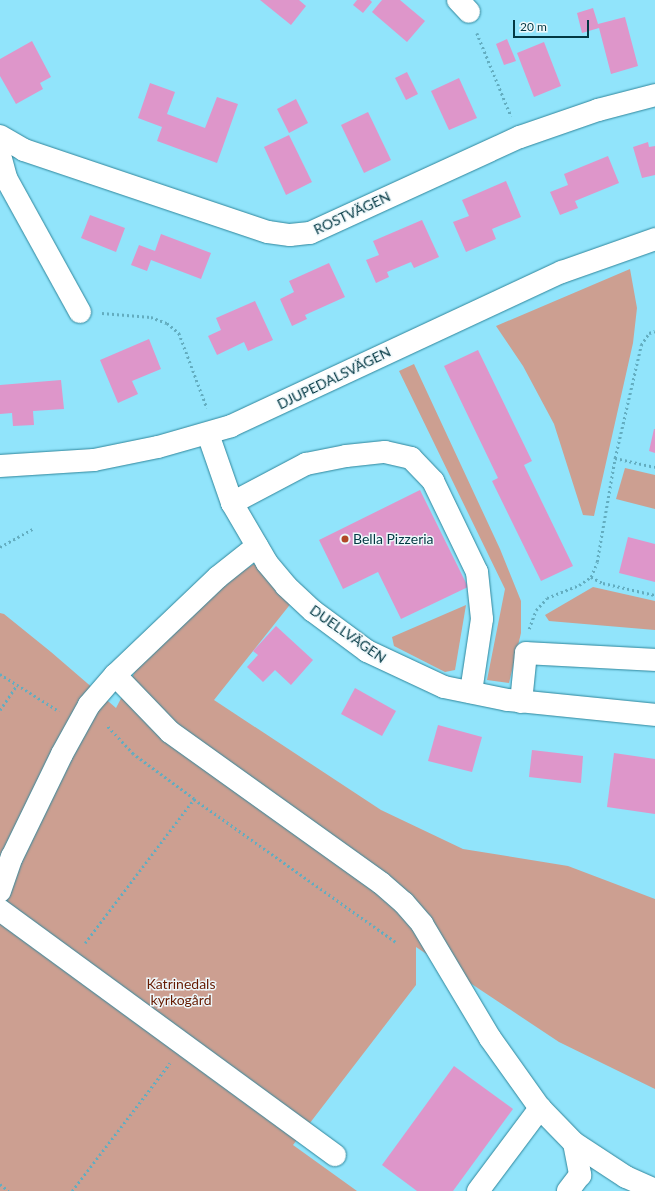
<!DOCTYPE html>
<meta charset="utf-8">
<style>
body{margin:0}
#map{position:relative;width:655px;height:1191px;overflow:hidden;background:#91e4fb;font-family:Lato,sans-serif}
div>[style]{position:absolute}
[style*='--x']{left:calc(var(--x)*1px);top:calc(var(--y)*1px);width:calc(var(--w)*1px);rotate:calc(var(--a)*1deg)}
.green>*{inset:0;background:#cc9f91}
.building>*{inset:0;background:#de96ca}
.path>*{height:2.5px;margin-top:-1.25px;transform-origin:0;background:repeating-linear-gradient(90deg,#63adc0 0 2px,transparent 0 5px)}
.roads{filter:drop-shadow(0 0 1px #2f869c) drop-shadow(0 0 1px #2f869c)}
.minor>*{height:22px;margin:-11px;padding:0 11px;transform-origin:11px;border-radius:11px;background:#fff}
.dots>*{width:11px;height:11px;translate:-50% -50%;box-sizing:border-box;border:2px solid #eff8fb;border-radius:50%}
span{translate:-50% -50%;white-space:nowrap;text-align:center;line-height:1.15;-webkit-text-stroke:3px #eff8fb;paint-order:stroke}
.street-label{font-size:14px;color:#033843}
.poi-label{font-size:14px;color:#033843}
.left{translate:0 -50%;text-align:left}
.park-label{font-size:14px;color:#651a00}
.scale{position:absolute;left:513px;top:20px;width:76px;height:18px;box-sizing:border-box;border:2px solid #033843;border-top:0;padding-left:5px;font-size:12px;line-height:14px;white-space:nowrap;color:#033843;-webkit-text-stroke:3px #eff8fb;paint-order:stroke}
</style>
<div id="map">
<div class="green">
<i style="clip-path:polygon(630px 269px,637px 308px,633px 343px,594px 516px,583px 515px,554px 424px,523px 366px,496px 326px)"></i>
<i style="clip-path:polygon(414px 364px,500px 549px,521px 601px,521px 633px,509px 683px,487px 680px,505px 589px,399px 371px)"></i>
<i style="clip-path:polygon(625px 468px,655px 475px,655px 509px,616px 499px)"></i>
<i style="clip-path:polygon(254px 564px,300px 592px,214px 700px,381px 810px,463px 849px,568px 866px,655px 899px,655px 1089px,559px 1042px,416px 947px,416px 985px,293px 1145px,357px 1191px,0 1191px,0 613px,4px 614px,51px 652px,116px 708px,141px 660px,218px 586px)"></i>
<i style="clip-path:polygon(593px 587px,655px 601px,655px 630px,549px 621px,545px 615px)"></i>
<i style="clip-path:polygon(466px 605px,455px 670px,445px 672px,394px 646px,392px 637px)"></i>
</div>
<div class="building">
<i style="clip-path:polygon(260px 0,299px 0,306px 6px,291px 25px)"></i>
<i style="clip-path:polygon(357px 0,370px 0,372px 2px,363px 13px,353px 5px)"></i>
<i style="clip-path:polygon(382px 0,400px 0,425px 21px,407px 42px,372px 12px)"></i>
<i style="clip-path:polygon(593px 8px,598px 24px,625px 17px,638px 66px,611px 74px,599px 28px,582px 33px,577px 13px)"></i>
<i style="clip-path:polygon(507px 39px,516px 61px,504px 65px,496px 44px)"></i>
<i style="clip-path:polygon(32px 41px,51px 77px,40px 83px,43px 89px,16px 104px,0 76px,0 59px)"></i>
<i style="clip-path:polygon(544px 42px,561px 86px,534px 97px,517px 53px)"></i>
<i style="clip-path:polygon(407px 72px,418px 94px,406px 100px,395px 78px)"></i>
<i style="clip-path:polygon(459px 78px,477px 118px,449px 130px,431px 91px)"></i>
<i style="clip-path:polygon(150px 83px,175px 92px,167px 114px,205px 128px,217px 97px,238px 104px,217px 163px,157px 141px,162px 127px,138px 118px)"></i>
<i style="clip-path:polygon(296px 99px,308px 123px,289px 133px,277px 109px)"></i>
<i style="clip-path:polygon(368px 112px,391px 160px,364px 173px,341px 125px)"></i>
<i style="clip-path:polygon(289px 135px,312px 182px,286px 195px,264px 147px)"></i>
<i style="clip-path:polygon(648px 142px,649px 147px,655px 146px,655px 175px,642px 178px,633px 147px)"></i>
<i style="clip-path:polygon(608px 156px,619px 183px,575px 201px,578px 208px,560px 215px,550px 192px,568px 185px,564px 174px)"></i>
<i style="clip-path:polygon(506px 181px,521px 217px,492px 229px,496px 239px,466px 252px,453px 222px,469px 216px,462px 200px)"></i>
<i style="clip-path:polygon(90px 215px,125px 228px,116px 252px,81px 238px)"></i>
<i style="clip-path:polygon(422px 220px,439px 257px,414px 268px,411px 262px,387px 272px,389px 277px,376px 283px,366px 260px,379px 255px,373px 241px)"></i>
<i style="clip-path:polygon(161px 234px,211px 253px,201px 279px,151px 260px,147px 271px,131px 265px,139px 245px,155px 251px)"></i>
<i style="clip-path:polygon(329px 263px,345px 297px,305px 315px,307px 319px,292px 326px,280px 299px,294px 292px,289px 281px)"></i>
<i style="clip-path:polygon(255px 301px,273px 340px,248px 351px,244px 342px,217px 355px,208px 336px,221px 330px,216px 318px)"></i>
<i style="clip-path:polygon(149px 339px,161px 369px,132px 381px,138px 394px,118px 403px,100px 360px)"></i>
<i style="clip-path:polygon(478px 350px,532px 461px,524px 465px,573px 566px,541px 581px,492px 481px,498px 478px,444px 366px)"></i>
<i style="clip-path:polygon(61px 380px,64px 409px,33px 411px,34px 425px,13px 426px,12px 413px,0 414px,0 385px)"></i>
<i style="clip-path:polygon(654px 429px,655px 429px,655px 453px,649px 451px)"></i>
<i style="clip-path:polygon(420px 490px,468px 587px,401px 619px,378px 572px,343px 589px,319px 540px)"></i>
<i style="clip-path:polygon(628px 537px,655px 544px,655px 582px,619px 573px)"></i>
<i style="clip-path:polygon(276px 626px,313px 660px,291px 685px,275px 670px,263px 682px,247px 667px,258px 655px,253px 651px)"></i>
<i style="clip-path:polygon(355px 688px,396px 711px,382px 736px,341px 714px)"></i>
<i style="clip-path:polygon(438px 725px,482px 737px,472px 772px,428px 761px)"></i>
<i style="clip-path:polygon(532px 750px,583px 756px,581px 783px,529px 777px)"></i>
<i style="clip-path:polygon(614px 753px,655px 759px,655px 814px,607px 807px)"></i>
<i style="clip-path:polygon(454px 1066px,513px 1109px,453px 1191px,417px 1191px,382px 1165px)"></i>
</div>
<div class="path">
<i style="--x:477;--y:33;--w:90;--a:67.7"></i>
<i style="--x:102;--y:313;--w:49;--a:4.7"></i>
<i style="--x:151;--y:317;--w:17;--a:21"></i>
<i style="--x:167;--y:323;--w:16;--a:40"></i>
<i style="--x:179;--y:333;--w:80;--a:69.5"></i>
<i style="--x:615;--y:458;--w:41;--a:12.7"></i>
<i style="--x:0;--y:547;--w:37;--a:-29"></i>
<i style="--x:591;--y:577;--w:13;--a:27"></i>
<i style="--x:603;--y:583;--w:53;--a:13"></i>
<i style="--x:529;--y:629;--w:20;--a:-70"></i>
<i style="--x:536;--y:610;--w:16;--a:-47"></i>
<i style="--x:547;--y:598;--w:35;--a:-22"></i>
<i style="--x:579;--y:585;--w:14;--a:-34"></i>
<i style="--x:591;--y:577;--w:16;--a:-68"></i>
<i style="--x:597;--y:562;--w:106;--a:-80.2"></i>
<i style="--x:615;--y:458;--w:116;--a:-77"></i>
<i style="--x:641;--y:345;--w:14;--a:-56"></i>
<i style="--x:649;--y:333;--w:6;--a:-18"></i>
<i style="--x:0;--y:674;--w:70;--a:32.1"></i>
<i style="--x:0;--y:710;--w:30;--a:-56"></i>
<i style="--x:194;--y:799;--w:247;--a:35.3"></i>
<i style="--x:85;--y:943;--w:181;--a:-52.9"></i>
<i style="--x:194;--y:799;--w:76;--a:-143.6"></i>
<i style="--x:133;--y:754;--w:40;--a:-133"></i>
<i style="--x:0;--y:1184;--w:11;--a:38"></i>
<i style="--x:72;--y:1191;--w:161;--a:-52.6"></i>
</div>
<div class="roads">
<div class="minor">
<i style="--x:458;--y:0;--w:16;--a:47"></i>
<i style="--x:0;--y:136;--w:28;--a:30"></i>
<i style="--x:24;--y:150;--w:257;--a:18.6"></i>
<i style="--x:268;--y:232;--w:22;--a:8"></i>
<i style="--x:290;--y:235;--w:20;--a:-6"></i>
<i style="--x:310;--y:233;--w:231;--a:-24.6"></i>
<i style="--x:520;--y:137;--w:83;--a:-19.1"></i>
<i style="--x:598;--y:110;--w:59;--a:-14.7"></i>
<i style="--x:0;--y:155;--w:24;--a:75"></i>
<i style="--x:6;--y:178;--w:153;--a:61.1"></i>
<i style="--x:208;--y:434;--w:73;--a:70.8"></i>
<i style="--x:232;--y:503;--w:69;--a:59.7"></i>
<i style="--x:267;--y:563;--w:30;--a:50"></i>
<i style="--x:286;--y:586;--w:37;--a:43"></i>
<i style="--x:313;--y:611;--w:67;--a:36.5"></i>
<i style="--x:367;--y:651;--w:85;--a:25.1"></i>
<i style="--x:444;--y:687;--w:65;--a:11.5"></i>
<i style="--x:508;--y:700;--w:148;--a:5.8"></i>
<i style="--x:0;--y:466;--w:94;--a:-3.7"></i>
<i style="--x:94;--y:460;--w:65;--a:-11.5"></i>
<i style="--x:158;--y:447;--w:76;--a:-16"></i>
<i style="--x:231;--y:426;--w:365;--a:-25"></i>
<i style="--x:562;--y:272;--w:99;--a:-19.5"></i>
<i style="--x:232;--y:503;--w:84;--a:-27.8"></i>
<i style="--x:306;--y:464;--w:41;--a:-11.3"></i>
<i style="--x:346;--y:456;--w:39;--a:-6"></i>
<i style="--x:385;--y:452;--w:27;--a:13"></i>
<i style="--x:411;--y:458;--w:32;--a:46"></i>
<i style="--x:433;--y:481;--w:101;--a:64.2"></i>
<i style="--x:477;--y:572;--w:47;--a:83.9"></i>
<i style="--x:482;--y:619;--w:74;--a:98.6"></i>
<i style="--x:257;--y:546;--w:50;--a:141.5"></i>
<i style="--x:218;--y:577;--w:142;--a:136.4"></i>
<i style="--x:115;--y:675;--w:79;--a:46"></i>
<i style="--x:170;--y:732;--w:259;--a:35.6"></i>
<i style="--x:381;--y:883;--w:30;--a:41"></i>
<i style="--x:404;--y:903;--w:28;--a:49"></i>
<i style="--x:422;--y:924;--w:133;--a:59.2"></i>
<i style="--x:490;--y:1038;--w:86;--a:54.5"></i>
<i style="--x:540;--y:1108;--w:49;--a:45.8"></i>
<i style="--x:574;--y:1143;--w:33;--a:79"></i>
<i style="--x:580;--y:1175;--w:20;--a:127"></i>
<i style="--x:521;--y:702;--w:49;--a:-84.2"></i>
<i style="--x:526;--y:653;--w:129;--a:3.1"></i>
<i style="--x:0;--y:891;--w:36;--a:-71"></i>
<i style="--x:12;--y:857;--w:114;--a:-64.1"></i>
<i style="--x:62;--y:754;--w:56;--a:-61.1"></i>
<i style="--x:89;--y:705;--w:40;--a:-49"></i>
<i style="--x:0;--y:910;--w:415;--a:36.2"></i>
<i style="--x:574;--y:1143;--w:62;--a:33.2"></i>
<i style="--x:626;--y:1177;--w:32;--a:24"></i>
<i style="--x:478;--y:1191;--w:104;--a:-53.2"></i>
</div>
</div>
<div class="dots">
<i style="left:345px;top:539px;background:#b14828"></i>
</div>
<div class="street-label">
<span style="left:352px;top:213px;rotate:-25deg">ROSTVÄGEN</span>
<span style="left:334px;top:378px;rotate:-26deg">DJUPEDALSVÄGEN</span>
<span style="left:348px;top:634px;rotate:35deg">DUELLVÄGEN</span>
</div>
<div class="poi-label">
<span class="left" style="left:353px;top:539px">Bella Pizzeria</span>
</div>
<div class="park-label">
<span style="left:181px;top:992px">Katrinedals<br>kyrkogård</span>
</div>
<div class="scale">20 m</div>
</div>
